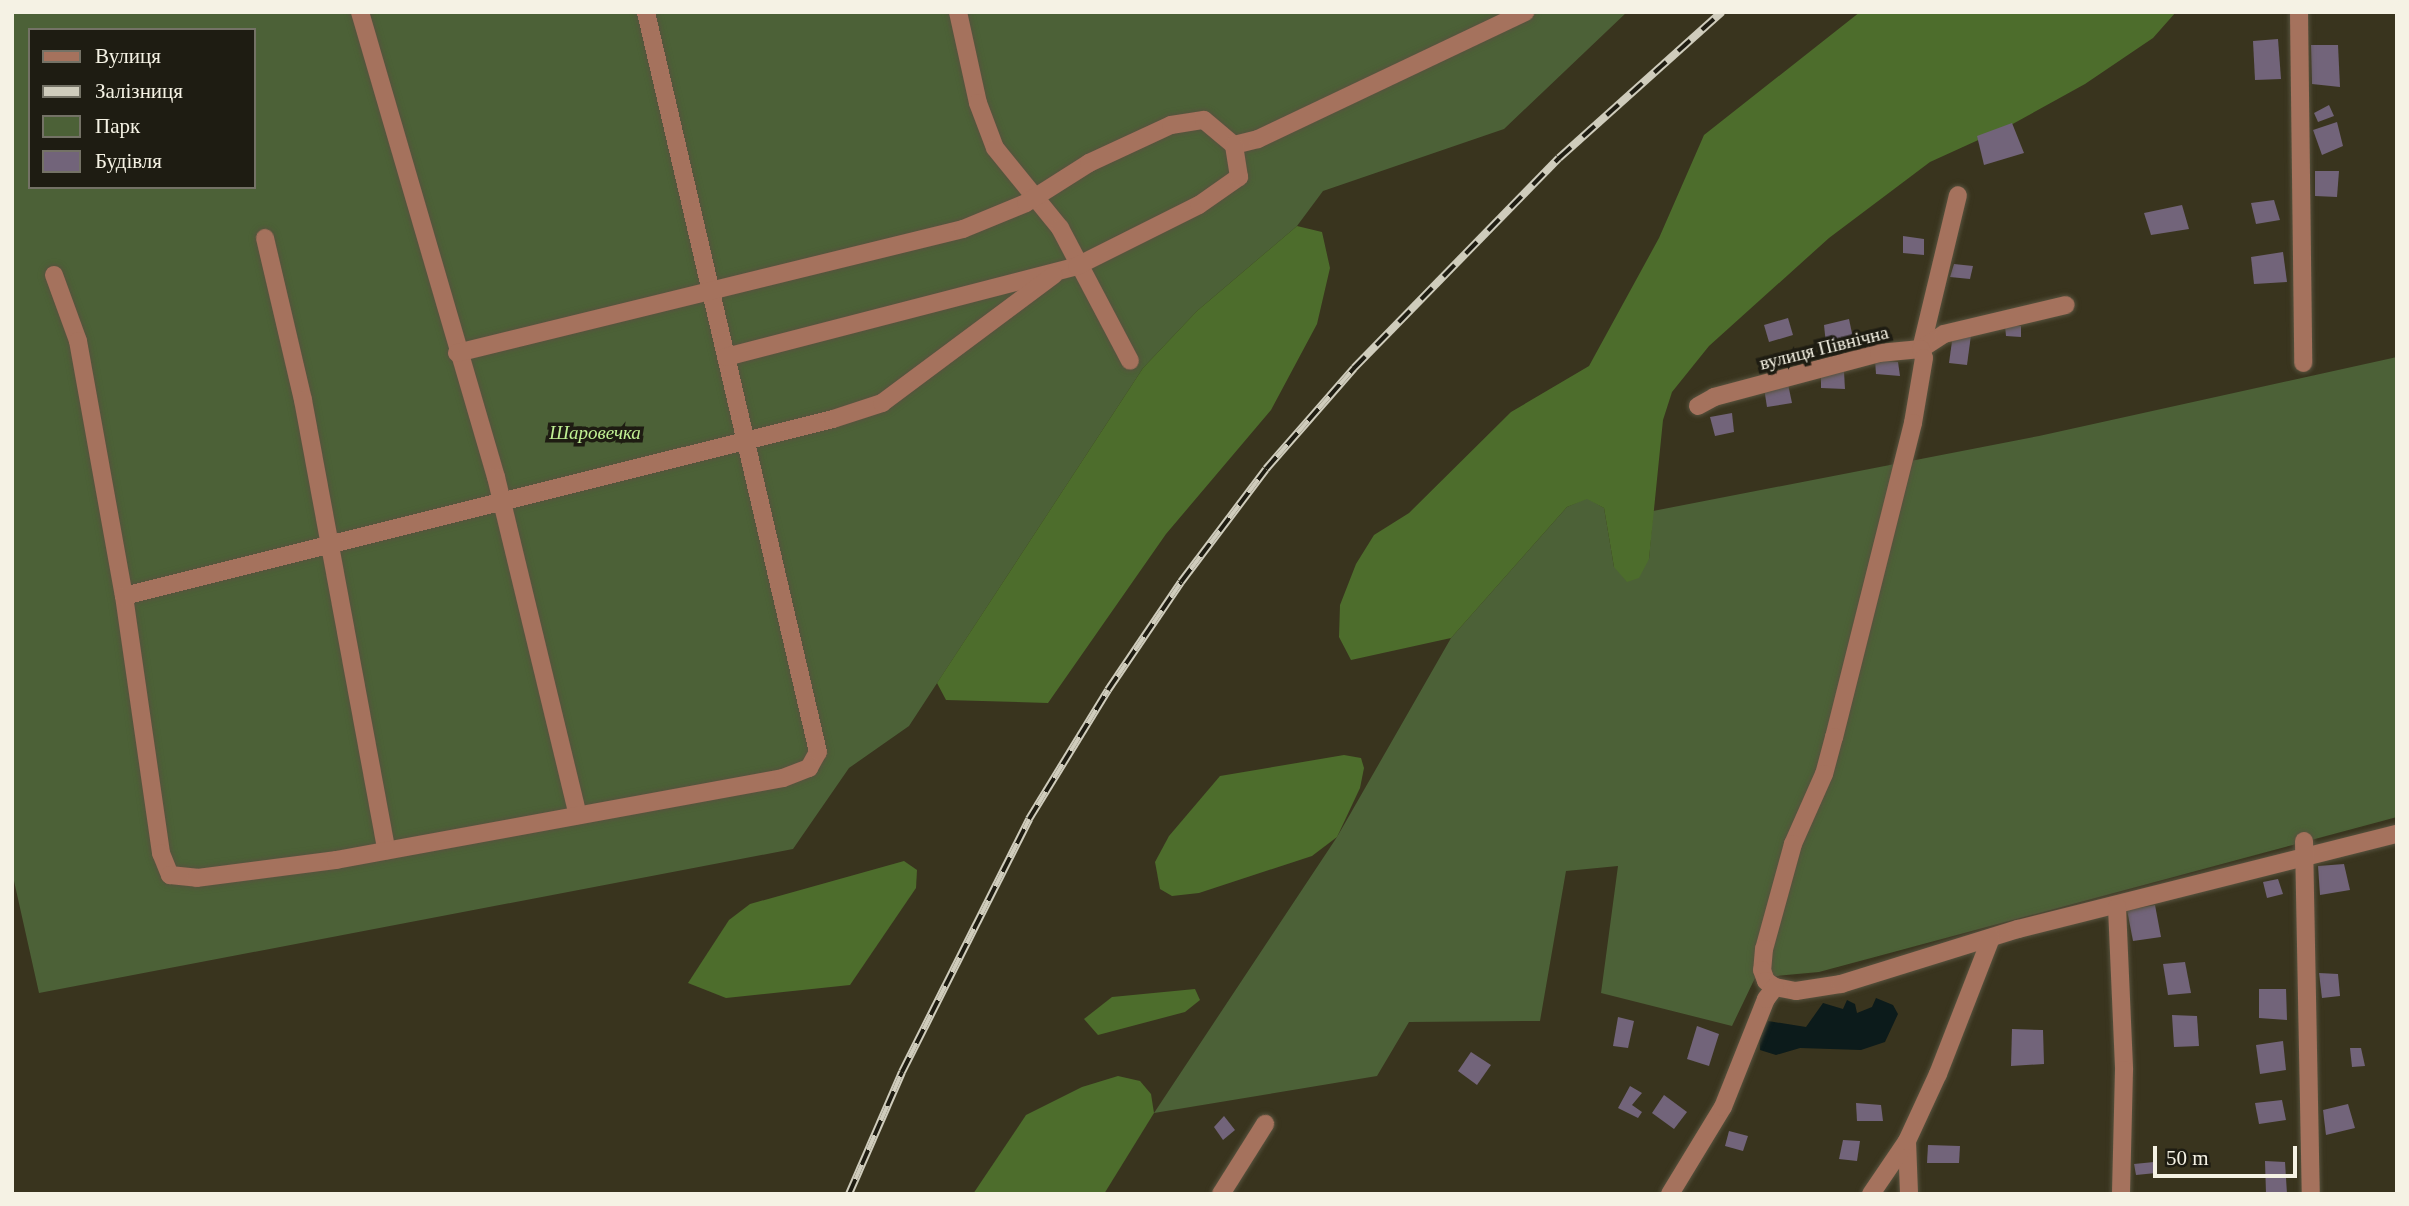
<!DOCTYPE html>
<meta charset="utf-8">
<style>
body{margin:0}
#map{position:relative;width:2409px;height:1206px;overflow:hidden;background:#39341e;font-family:Georgia,serif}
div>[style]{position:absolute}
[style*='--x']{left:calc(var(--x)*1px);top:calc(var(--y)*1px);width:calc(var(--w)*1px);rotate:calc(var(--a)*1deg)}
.green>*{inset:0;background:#4c6137}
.forest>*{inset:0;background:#4d6d2c}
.water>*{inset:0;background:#0c1b1b}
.building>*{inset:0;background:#72647a}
.roads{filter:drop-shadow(0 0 2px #57523e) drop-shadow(0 0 2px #57523e)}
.minor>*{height:18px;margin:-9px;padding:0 9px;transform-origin:9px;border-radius:9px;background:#a5725d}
.rail>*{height:8px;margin-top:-4px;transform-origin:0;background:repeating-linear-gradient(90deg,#1e1c12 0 16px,#cfccbc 0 32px);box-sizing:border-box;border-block:2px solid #cfccbc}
span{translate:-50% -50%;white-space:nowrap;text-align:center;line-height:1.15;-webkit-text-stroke:7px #1e1c12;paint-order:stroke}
.street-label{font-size:19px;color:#f5f2e4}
.park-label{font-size:19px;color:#c1f194;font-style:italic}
.frame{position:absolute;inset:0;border:14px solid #f5f2e4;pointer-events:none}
.legend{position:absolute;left:28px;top:28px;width:228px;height:161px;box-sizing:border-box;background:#1e1c12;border:2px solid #747266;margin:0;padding:9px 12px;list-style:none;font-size:21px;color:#f5f2e4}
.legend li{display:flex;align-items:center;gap:14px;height:35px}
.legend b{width:35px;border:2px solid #747266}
.scale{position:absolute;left:2153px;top:1146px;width:144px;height:32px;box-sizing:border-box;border:4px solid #f5f2e4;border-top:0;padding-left:9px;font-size:21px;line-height:24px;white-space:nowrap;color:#f5f2e4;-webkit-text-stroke:5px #1e1c12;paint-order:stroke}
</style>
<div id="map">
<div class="green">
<i style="clip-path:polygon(evenodd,12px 12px,1627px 12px,1504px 129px,1323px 191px,1297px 226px,1197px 311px,1143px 368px,909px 726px,849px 768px,793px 849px,39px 993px,12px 872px,12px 12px,30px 30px,254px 30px,254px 187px,30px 187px,30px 30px)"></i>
<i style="clip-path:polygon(2397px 357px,2397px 817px,1819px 972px,1755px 978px,1732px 1026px,1601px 993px,1618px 866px,1566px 871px,1540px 1021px,1409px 1022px,1377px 1076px,1154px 1113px,1337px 837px,1451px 638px,1567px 507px,1587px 498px,1604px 508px,1614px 567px,1649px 559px,1653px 511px,2039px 436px)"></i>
</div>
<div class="forest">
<i style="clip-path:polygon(1860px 12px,2176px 12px,2153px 38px,2085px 84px,2009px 126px,1930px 162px,1829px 238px,1709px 346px,1672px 392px,1663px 420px,1649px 559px,1639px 578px,1627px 582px,1614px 567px,1604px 508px,1587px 499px,1567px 507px,1451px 638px,1351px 660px,1339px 637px,1340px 605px,1356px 564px,1374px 535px,1409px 513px,1511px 412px,1589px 366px,1659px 238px,1704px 135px)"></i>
<i style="clip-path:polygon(1297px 226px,1322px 232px,1330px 268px,1317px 324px,1271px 410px,1166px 534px,1048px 703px,946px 700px,937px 683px,1143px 368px,1197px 311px)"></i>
<i style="clip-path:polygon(1344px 755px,1361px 758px,1364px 768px,1360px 788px,1337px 837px,1312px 856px,1199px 893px,1172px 896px,1160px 889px,1155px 862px,1169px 836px,1220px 776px)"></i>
<i style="clip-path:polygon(904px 861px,917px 870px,916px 888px,850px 985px,726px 998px,688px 983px,729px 920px,750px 904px)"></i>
<i style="clip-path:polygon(1195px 989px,1200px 1000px,1185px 1012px,1098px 1035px,1084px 1019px,1112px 997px)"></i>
<i style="clip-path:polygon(1118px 1076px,1140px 1081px,1151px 1094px,1154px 1113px,1104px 1194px,973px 1194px,1026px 1115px,1082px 1087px)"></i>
</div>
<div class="water">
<i style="clip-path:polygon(1876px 998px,1893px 1005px,1898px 1014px,1885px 1042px,1861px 1050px,1800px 1048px,1776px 1055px,1760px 1050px,1759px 1036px,1768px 1021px,1806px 1027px,1823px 1003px,1843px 1009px,1847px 1000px,1855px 1004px,1857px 1013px,1872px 1007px)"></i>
</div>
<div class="building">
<i style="clip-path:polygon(2278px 39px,2281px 79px,2255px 80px,2253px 41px)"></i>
<i style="clip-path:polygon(2311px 45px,2338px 45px,2340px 87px,2312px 84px)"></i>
<i style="clip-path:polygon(2329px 105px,2334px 116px,2318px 122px,2314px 113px)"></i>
<i style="clip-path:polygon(2337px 122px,2343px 146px,2322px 155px,2313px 130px)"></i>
<i style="clip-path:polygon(2012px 123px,2024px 153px,1984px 165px,1977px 136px)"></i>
<i style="clip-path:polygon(2315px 171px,2339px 171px,2337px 197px,2315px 196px)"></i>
<i style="clip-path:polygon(2274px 200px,2280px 220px,2256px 224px,2251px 203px)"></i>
<i style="clip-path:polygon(2182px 205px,2189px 229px,2151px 235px,2144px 213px)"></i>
<i style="clip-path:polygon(1903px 236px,1924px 239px,1924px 255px,1903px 253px)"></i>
<i style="clip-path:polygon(2283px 252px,2287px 282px,2254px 284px,2251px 257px)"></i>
<i style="clip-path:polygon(1954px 264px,1973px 266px,1970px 279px,1950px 277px)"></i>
<i style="clip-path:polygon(1788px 318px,1793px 335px,1769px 342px,1764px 325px)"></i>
<i style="clip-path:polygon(1849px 319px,1853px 338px,1826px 344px,1824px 325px)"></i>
<i style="clip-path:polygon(2005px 326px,2021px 326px,2021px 337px,2006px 336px)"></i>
<i style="clip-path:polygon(1953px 334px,1971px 335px,1967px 365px,1949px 363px)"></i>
<i style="clip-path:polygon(1875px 360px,1898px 362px,1900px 376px,1876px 374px)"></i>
<i style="clip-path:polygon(1844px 372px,1845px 389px,1821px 388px,1821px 373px)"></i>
<i style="clip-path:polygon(1788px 384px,1792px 403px,1767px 407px,1764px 388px)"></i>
<i style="clip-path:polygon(1732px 413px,1734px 432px,1715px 436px,1710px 417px)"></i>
<i style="clip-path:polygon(2344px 864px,2350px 890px,2320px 895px,2318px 866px)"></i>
<i style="clip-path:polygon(2278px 879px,2283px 894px,2267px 898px,2263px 882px)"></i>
<i style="clip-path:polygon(2155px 905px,2161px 937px,2133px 941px,2127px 910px)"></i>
<i style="clip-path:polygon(2185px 962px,2191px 993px,2168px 995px,2163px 964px)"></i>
<i style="clip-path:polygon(2319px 973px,2338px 974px,2340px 996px,2322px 998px)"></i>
<i style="clip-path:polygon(2259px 989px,2286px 989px,2287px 1020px,2259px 1018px)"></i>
<i style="clip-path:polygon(2172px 1015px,2197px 1016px,2199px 1046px,2174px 1047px)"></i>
<i style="clip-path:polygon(1618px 1017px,1634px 1021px,1628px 1048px,1613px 1046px)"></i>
<i style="clip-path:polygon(1697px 1026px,1719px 1034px,1709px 1066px,1687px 1059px)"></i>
<i style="clip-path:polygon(2012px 1029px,2043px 1030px,2044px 1064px,2011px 1066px)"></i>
<i style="clip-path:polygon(2283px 1041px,2286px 1070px,2260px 1074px,2256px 1045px)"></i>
<i style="clip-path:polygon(2350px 1048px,2361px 1048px,2365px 1066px,2352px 1067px)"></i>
<i style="clip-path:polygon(1471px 1052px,1491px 1065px,1477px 1085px,1458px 1071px)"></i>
<i style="clip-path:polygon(1630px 1086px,1642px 1093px,1632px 1105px,1642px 1112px,1638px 1118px,1618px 1108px)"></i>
<i style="clip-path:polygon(1664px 1095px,1687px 1112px,1674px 1129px,1652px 1113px)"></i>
<i style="clip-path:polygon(2282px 1100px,2286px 1120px,2259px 1124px,2255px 1103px)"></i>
<i style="clip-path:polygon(1856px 1103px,1881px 1105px,1883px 1121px,1857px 1121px)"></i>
<i style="clip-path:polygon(2348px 1104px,2355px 1128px,2326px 1135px,2323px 1110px)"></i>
<i style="clip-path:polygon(1224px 1116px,1235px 1130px,1223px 1140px,1214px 1127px)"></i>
<i style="clip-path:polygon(1729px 1131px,1748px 1136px,1743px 1151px,1725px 1146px)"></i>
<i style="clip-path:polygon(1843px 1140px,1860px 1141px,1857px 1161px,1839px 1159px)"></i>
<i style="clip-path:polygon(1928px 1145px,1960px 1146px,1959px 1163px,1927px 1163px)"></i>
<i style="clip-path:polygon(2265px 1161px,2285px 1162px,2287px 1194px,2266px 1194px)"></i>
<i style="clip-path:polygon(2154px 1162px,2156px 1173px,2136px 1175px,2134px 1164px)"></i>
</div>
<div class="roads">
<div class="minor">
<i style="--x:360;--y:12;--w:484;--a:73.7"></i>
<i style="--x:496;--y:477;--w:348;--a:76.4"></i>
<i style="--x:958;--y:12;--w:93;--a:77.6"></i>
<i style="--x:978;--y:103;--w:48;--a:69.3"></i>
<i style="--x:995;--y:148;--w:103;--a:50.9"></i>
<i style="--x:1060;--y:228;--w:150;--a:62.2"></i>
<i style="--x:2299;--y:12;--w:351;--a:89.3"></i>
<i style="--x:265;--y:238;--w:166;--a:76.8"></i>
<i style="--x:303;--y:400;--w:458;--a:79.5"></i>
<i style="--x:54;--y:275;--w:70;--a:70"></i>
<i style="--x:78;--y:341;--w:259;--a:79.8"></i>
<i style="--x:124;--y:596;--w:260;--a:81.8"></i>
<i style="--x:161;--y:853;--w:24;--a:68"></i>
<i style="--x:170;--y:875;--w:27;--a:6"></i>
<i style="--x:197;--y:878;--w:140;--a:-7.4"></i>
<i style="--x:336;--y:860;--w:454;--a:-10.4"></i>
<i style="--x:783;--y:778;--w:28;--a:-21"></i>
<i style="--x:809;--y:768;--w:18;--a:-61"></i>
<i style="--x:818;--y:752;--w:760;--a:-103.09"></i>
<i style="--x:1921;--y:349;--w:158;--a:-76.5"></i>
<i style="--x:1921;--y:349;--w:27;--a:-33"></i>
<i style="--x:1944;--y:334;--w:125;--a:-13.4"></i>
<i style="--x:457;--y:353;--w:521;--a:-13.77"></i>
<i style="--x:963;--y:229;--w:68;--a:-22.4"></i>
<i style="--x:1026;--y:203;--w:75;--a:-32.4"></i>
<i style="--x:1089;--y:163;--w:90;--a:-24.9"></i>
<i style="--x:1171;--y:125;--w:33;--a:-9"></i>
<i style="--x:1204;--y:120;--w:39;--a:40"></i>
<i style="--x:1234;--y:145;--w:25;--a:-14"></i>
<i style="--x:1258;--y:139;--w:296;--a:-25.4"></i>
<i style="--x:726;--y:357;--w:363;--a:-14.5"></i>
<i style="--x:1077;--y:266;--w:136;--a:-26.6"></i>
<i style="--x:1199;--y:205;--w:49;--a:-35"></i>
<i style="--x:1239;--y:177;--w:32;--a:-99"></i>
<i style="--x:1698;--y:406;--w:18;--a:-29"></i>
<i style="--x:1714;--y:397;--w:171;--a:-14.9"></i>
<i style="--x:1879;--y:353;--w:42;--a:-5.4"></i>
<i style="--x:1921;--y:349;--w:9;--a:72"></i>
<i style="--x:1924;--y:358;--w:66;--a:99.6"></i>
<i style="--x:1913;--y:423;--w:324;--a:104.1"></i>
<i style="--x:1834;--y:737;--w:38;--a:105"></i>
<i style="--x:1824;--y:774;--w:77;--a:113.9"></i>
<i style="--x:1793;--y:844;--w:109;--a:105.4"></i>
<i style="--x:1764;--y:949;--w:21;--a:95"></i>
<i style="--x:1762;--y:970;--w:12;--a:70"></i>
<i style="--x:1766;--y:981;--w:11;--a:34"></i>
<i style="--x:1775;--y:987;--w:21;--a:11"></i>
<i style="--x:1796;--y:991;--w:46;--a:-8.8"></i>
<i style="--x:1841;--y:984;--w:185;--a:-17.3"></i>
<i style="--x:2018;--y:929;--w:391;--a:-14.1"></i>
<i style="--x:124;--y:596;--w:731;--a:-14.02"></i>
<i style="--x:833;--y:419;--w:52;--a:-18.1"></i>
<i style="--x:882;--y:403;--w:214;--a:-36.7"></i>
<i style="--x:2304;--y:841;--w:353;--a:88.9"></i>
<i style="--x:2117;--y:907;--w:163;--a:87.5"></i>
<i style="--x:2124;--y:1070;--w:124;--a:91.4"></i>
<i style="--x:1907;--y:1141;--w:53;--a:87.8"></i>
<i style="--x:1221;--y:1194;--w:83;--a:-57.8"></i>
<i style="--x:1670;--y:1194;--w:102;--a:-58.7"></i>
<i style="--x:1723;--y:1107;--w:116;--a:-68.3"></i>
<i style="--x:1766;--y:999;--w:15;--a:-53"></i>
<i style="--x:1871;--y:1194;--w:64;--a:-55.8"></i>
<i style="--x:1907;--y:1141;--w:74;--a:-65.2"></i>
<i style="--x:1938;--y:1074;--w:146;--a:-68.7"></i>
</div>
</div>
<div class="rail">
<i style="--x:849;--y:1194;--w:133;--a:-66.5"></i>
<i style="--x:902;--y:1072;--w:283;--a:-63.3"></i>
<i style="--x:1029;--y:819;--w:151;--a:-58.5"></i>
<i style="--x:1108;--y:690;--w:130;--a:-55.9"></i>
<i style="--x:1181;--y:582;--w:141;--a:-53"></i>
<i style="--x:1266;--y:469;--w:134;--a:-48.9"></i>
<i style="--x:1354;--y:368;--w:293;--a:-45.7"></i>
<i style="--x:1559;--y:158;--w:219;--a:-41.9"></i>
</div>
<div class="street-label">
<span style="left:1824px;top:348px;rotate:-14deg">вулиця Північна</span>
</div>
<div class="park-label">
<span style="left:595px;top:433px">Шаровечка</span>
</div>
<div class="frame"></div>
<ul class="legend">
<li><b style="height:9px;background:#a5725d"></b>Вулиця</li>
<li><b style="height:9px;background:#cfccbc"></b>Залізниця</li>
<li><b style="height:19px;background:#4c6137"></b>Парк</li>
<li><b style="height:19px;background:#72647a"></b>Будівля</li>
</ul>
<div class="scale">50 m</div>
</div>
